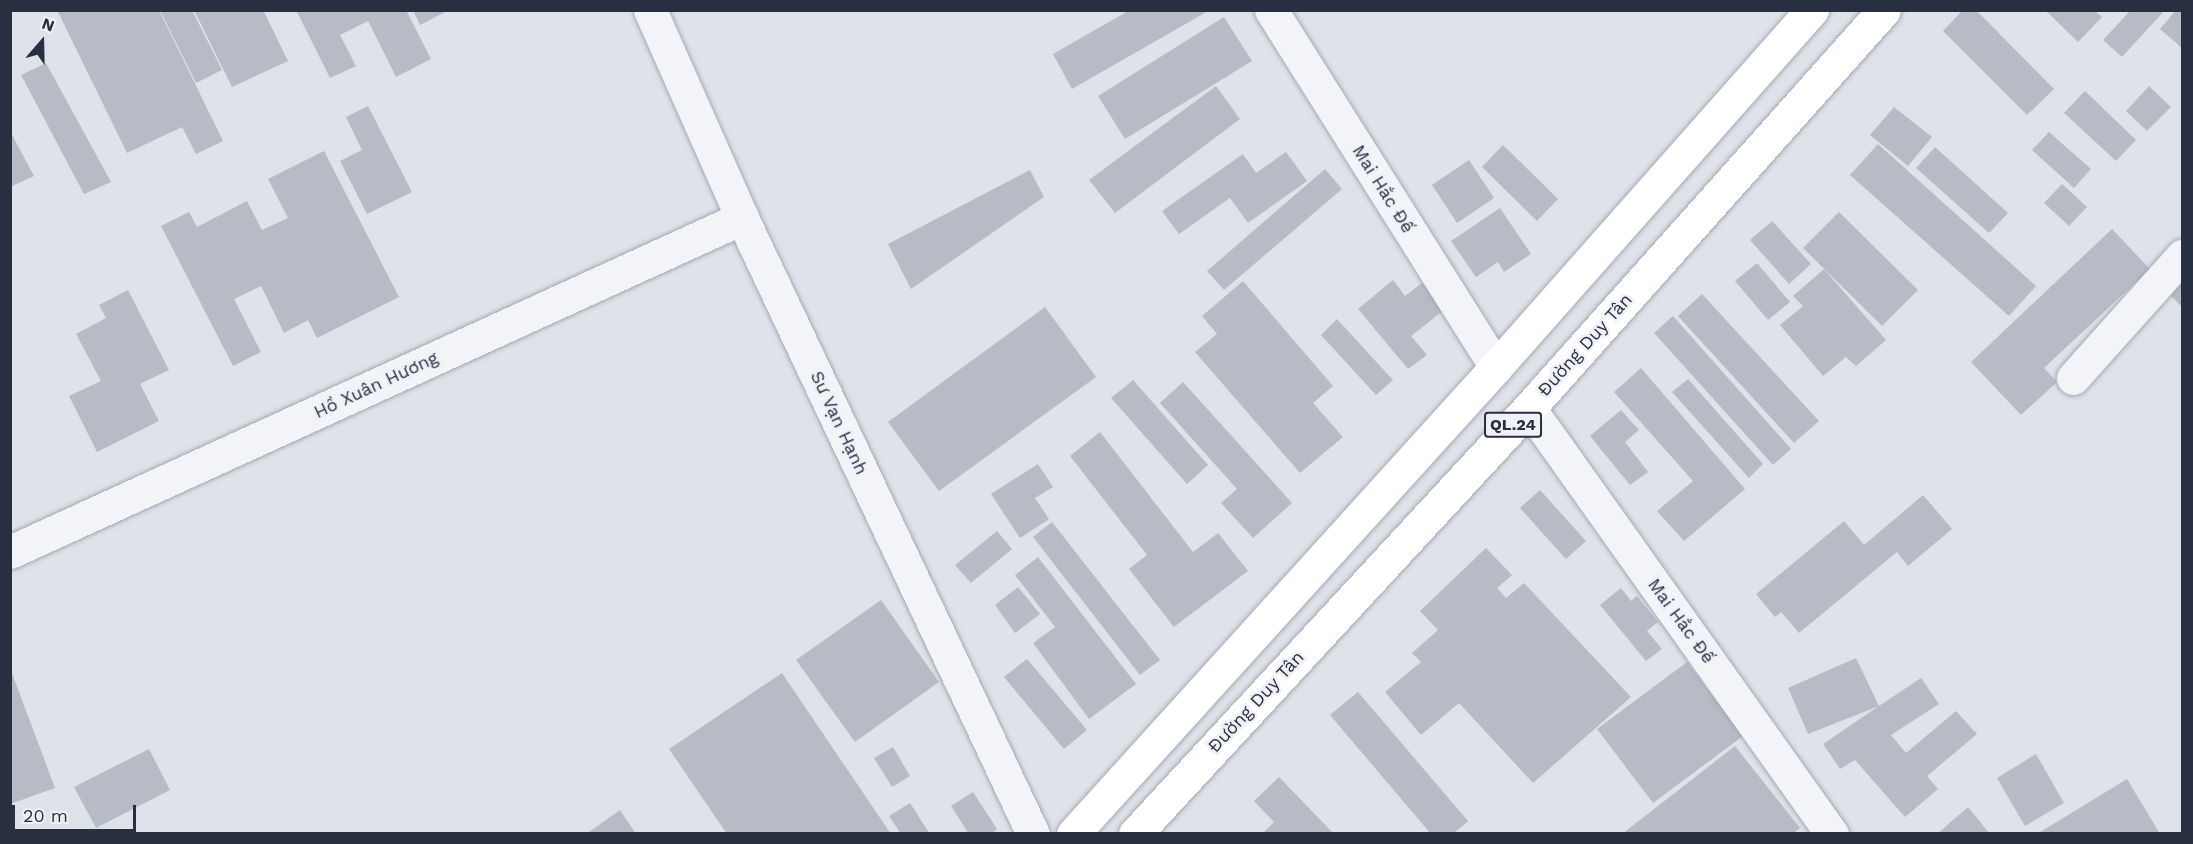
<!DOCTYPE html>
<meta charset="utf-8">
<style>
body{margin:0}
#map{position:relative;width:2193px;height:844px;overflow:hidden;background:#dfe2e9;font-family:"Work Sans",sans-serif}
div>[style]{position:absolute}
[style*='--x']{left:calc(var(--x)*1px);top:calc(var(--y)*1px);width:calc(var(--w)*1px);rotate:calc(var(--a)*1deg)}
.building>*{inset:0;background:#b7bbc5}
.roads{filter:drop-shadow(0 0 2px #a4a9b3) drop-shadow(0 0 2px #a4a9b3)}
.minor>*{height:33px;margin:-16.5px;padding:0 16.5px;transform-origin:16.5px;border-radius:16.5px;background:#f2f4f7}
.primary>*{height:33px;margin:-16.5px;padding:0 16.5px;transform-origin:16.5px;border-radius:16.5px;background:#fff}
span{translate:-50% -50%;white-space:nowrap;text-align:center;line-height:1.15;-webkit-text-stroke:5px #eff1f6;paint-order:stroke}
.shield-label span{padding:2px 4px;background:#eff1f6;border:2px solid;border-radius:4px;-webkit-text-stroke-width:0}
.shield-label{font-size:16px;color:#282f40;font-weight:700}
.street-label{font-size:18px;color:#282f40}
.frame{position:absolute;inset:0;border:12px solid #282f40;pointer-events:none}
.north{position:absolute;left:12px;top:12px;width:60px;height:60px;-webkit-text-stroke:4px #eff1f6;paint-order:stroke;rotate:20deg;font-size:16px;font-weight:700;line-height:24px;text-align:center;color:#282f40}
.north::after{content:'';display:block;margin:auto;width:21px;height:27px;background:#282f40;clip-path:polygon(50% 0,100% 100%,50% 72%,0 100%)}
.scale{position:absolute;left:12px;top:805px;width:124px;height:27px;box-sizing:border-box;border:3px solid #282f40;border-top:0;padding-left:8px;font-size:18px;line-height:21px;white-space:nowrap;color:#282f40;-webkit-text-stroke:4px #eff1f6;paint-order:stroke}
</style>
<div id="map">
<div class="building">
<i style="clip-path:polygon(57px 10px,159px 10px,223px 141px,196px 154px,182px 127px,127px 153px)"></i>
<i style="clip-path:polygon(160px 10px,192px 10px,222px 70px,196px 83px)"></i>
<i style="clip-path:polygon(194px 10px,263px 10px,288px 61px,232px 87px)"></i>
<i style="clip-path:polygon(296px 10px,406px 10px,431px 59px,396px 77px,368px 21px,340px 35px,356px 66px,330px 78px)"></i>
<i style="clip-path:polygon(413px 10px,449px 10px,420px 25px)"></i>
<i style="clip-path:polygon(1130px 10px,1210px 10px,1072px 89px,1053px 54px)"></i>
<i style="clip-path:polygon(1963px 10px,1976px 10px,2054px 89px,2027px 115px,1943px 31px)"></i>
<i style="clip-path:polygon(2045px 10px,2094px 10px,2102px 17px,2078px 42px)"></i>
<i style="clip-path:polygon(2131px 10px,2165px 10px,2122px 57px,2103px 40px)"></i>
<i style="clip-path:polygon(2176px 10px,2182px 10px,2182px 48px,2160px 29px)"></i>
<i style="clip-path:polygon(1224px 17px,1252px 61px,1125px 139px,1098px 96px)"></i>
<i style="clip-path:polygon(46px 63px,111px 182px,84px 194px,21px 75px)"></i>
<i style="clip-path:polygon(1216px 86px,1240px 119px,1115px 213px,1089px 180px)"></i>
<i style="clip-path:polygon(2149px 86px,2171px 107px,2147px 131px,2126px 111px)"></i>
<i style="clip-path:polygon(2085px 91px,2136px 140px,2116px 161px,2064px 113px)"></i>
<i style="clip-path:polygon(368px 106px,412px 192px,367px 214px,340px 161px,362px 150px,346px 117px)"></i>
<i style="clip-path:polygon(1894px 107px,1932px 137px,1908px 166px,1870px 135px)"></i>
<i style="clip-path:polygon(10px 131px,34px 176px,10px 187px)"></i>
<i style="clip-path:polygon(2049px 132px,2091px 169px,2074px 188px,2032px 150px)"></i>
<i style="clip-path:polygon(1878px 144px,2036px 286px,2009px 316px,1850px 175px)"></i>
<i style="clip-path:polygon(1503px 145px,1558px 199px,1537px 221px,1482px 167px)"></i>
<i style="clip-path:polygon(1935px 147px,2008px 213px,1989px 233px,1916px 168px)"></i>
<i style="clip-path:polygon(324px 151px,399px 297px,317px 338px,308px 320px,284px 333px,261px 286px,234px 299px,261px 352px,233px 366px,161px 226px,189px 212px,197px 227px,247px 201px,262px 230px,288px 218px,268px 179px)"></i>
<i style="clip-path:polygon(1286px 152px,1307px 181px,1248px 223px,1230px 198px,1179px 234px,1162px 211px,1243px 154px,1256px 173px)"></i>
<i style="clip-path:polygon(1469px 160px,1494px 198px,1457px 223px,1432px 185px)"></i>
<i style="clip-path:polygon(1325px 169px,1342px 189px,1224px 290px,1207px 271px)"></i>
<i style="clip-path:polygon(1030px 170px,1044px 197px,911px 289px,888px 244px)"></i>
<i style="clip-path:polygon(2062px 184px,2087px 207px,2069px 226px,2044px 203px)"></i>
<i style="clip-path:polygon(1500px 208px,1531px 254px,1504px 272px,1498px 262px,1476px 277px,1451px 241px)"></i>
<i style="clip-path:polygon(1839px 212px,1918px 290px,1882px 326px,1803px 248px)"></i>
<i style="clip-path:polygon(1772px 221px,1811px 264px,1789px 284px,1750px 240px)"></i>
<i style="clip-path:polygon(2112px 229px,2150px 269px,2044px 368px,2057px 382px,2021px 415px,1971px 362px)"></i>
<i style="clip-path:polygon(1757px 263px,1790px 302px,1768px 320px,1735px 281px)"></i>
<i style="clip-path:polygon(2182px 266px,2182px 307px,2162px 287px)"></i>
<i style="clip-path:polygon(1824px 269px,1886px 340px,1856px 366px,1846px 357px,1823px 376px,1780px 325px,1803px 306px,1793px 296px)"></i>
<i style="clip-path:polygon(1393px 280px,1405px 296px,1422px 283px,1444px 310px,1411px 336px,1427px 355px,1408px 369px,1358px 309px)"></i>
<i style="clip-path:polygon(1243px 281px,1333px 386px,1313px 403px,1343px 437px,1300px 473px,1195px 352px,1217px 334px,1202px 316px)"></i>
<i style="clip-path:polygon(128px 290px,169px 370px,140px 384px,159px 421px,97px 452px,69px 396px,101px 381px,76px 334px,106px 318px,99px 305px)"></i>
<i style="clip-path:polygon(1702px 294px,1819px 421px,1794px 443px,1678px 316px)"></i>
<i style="clip-path:polygon(1045px 307px,1096px 377px,939px 491px,888px 422px)"></i>
<i style="clip-path:polygon(1673px 316px,1791px 449px,1773px 465px,1654px 333px)"></i>
<i style="clip-path:polygon(1337px 319px,1393px 380px,1376px 395px,1321px 335px)"></i>
<i style="clip-path:polygon(1641px 368px,1745px 489px,1684px 541px,1657px 511px,1693px 481px,1614px 392px)"></i>
<i style="clip-path:polygon(1688px 379px,1763px 464px,1749px 478px,1672px 392px)"></i>
<i style="clip-path:polygon(1133px 380px,1208px 465px,1187px 484px,1111px 398px)"></i>
<i style="clip-path:polygon(1183px 382px,1292px 503px,1253px 538px,1221px 503px,1237px 489px,1160px 403px)"></i>
<i style="clip-path:polygon(1621px 410px,1639px 430px,1625px 442px,1648px 472px,1630px 485px,1590px 436px)"></i>
<i style="clip-path:polygon(1100px 432px,1193px 552px,1218px 533px,1248px 571px,1174px 627px,1129px 569px,1147px 555px,1070px 456px)"></i>
<i style="clip-path:polygon(1038px 464px,1053px 487px,1035px 498px,1049px 519px,1020px 538px,991px 494px)"></i>
<i style="clip-path:polygon(1540px 490px,1586px 541px,1566px 559px,1520px 508px)"></i>
<i style="clip-path:polygon(1923px 495px,1952px 529px,1908px 566px,1897px 552px,1799px 633px,1781px 612px,1775px 617px,1756px 594px,1844px 521px,1864px 545px)"></i>
<i style="clip-path:polygon(1052px 522px,1160px 660px,1140px 675px,1033px 537px)"></i>
<i style="clip-path:polygon(997px 531px,1012px 549px,971px 583px,955px 565px)"></i>
<i style="clip-path:polygon(1486px 548px,1512px 575px,1497px 588px,1506px 598px,1524px 583px,1631px 697px,1533px 783px,1459px 703px,1421px 735px,1385px 692px,1421px 662px,1412px 653px,1438px 630px,1420px 611px)"></i>
<i style="clip-path:polygon(1038px 557px,1136px 684px,1089px 719px,1033px 643px,1055px 627px,1015px 575px)"></i>
<i style="clip-path:polygon(1018px 587px,1040px 614px,1015px 633px,995px 605px)"></i>
<i style="clip-path:polygon(1621px 588px,1631px 601px,1637px 596px,1658px 622px,1647px 631px,1662px 649px,1646px 661px,1600px 605px)"></i>
<i style="clip-path:polygon(881px 600px,939px 682px,855px 742px,796px 660px)"></i>
<i style="clip-path:polygon(1856px 658px,1879px 706px,1921px 678px,1939px 704px,1891px 735px,1906px 753px,1956px 711px,1977px 734px,1927px 776px,1938px 789px,1905px 817px,1855px 760px,1840px 769px,1823px 744px,1879px 706px,1808px 734px,1788px 688px)"></i>
<i style="clip-path:polygon(1027px 659px,1087px 730px,1064px 749px,1004px 677px)"></i>
<i style="clip-path:polygon(1687px 662px,1743px 736px,1653px 803px,1597px 729px)"></i>
<i style="clip-path:polygon(10px 668px,55px 788px,10px 804px)"></i>
<i style="clip-path:polygon(782px 673px,891px 834px,727px 834px,669px 749px)"></i>
<i style="clip-path:polygon(1358px 692px,1468px 821px,1453px 834px,1431px 834px,1330px 715px)"></i>
<i style="clip-path:polygon(1735px 746px,1800px 828px,1792px 834px,1622px 834px)"></i>
<i style="clip-path:polygon(893px 747px,910px 776px,892px 787px,874px 758px)"></i>
<i style="clip-path:polygon(149px 749px,170px 790px,96px 828px,74px 787px)"></i>
<i style="clip-path:polygon(2036px 754px,2064px 803px,2025px 826px,1997px 778px)"></i>
<i style="clip-path:polygon(1279px 777px,1334px 834px,1262px 834px,1274px 822px,1254px 801px)"></i>
<i style="clip-path:polygon(2127px 779px,2160px 834px,2037px 834px)"></i>
<i style="clip-path:polygon(973px 792px,997px 829px,991px 834px,969px 834px,951px 806px)"></i>
<i style="clip-path:polygon(910px 803px,926px 828px,930px 834px,901px 834px,889px 816px)"></i>
<i style="clip-path:polygon(1968px 807px,1990px 834px,1937px 834px)"></i>
<i style="clip-path:polygon(620px 810px,636px 834px,586px 834px)"></i>
</div>
<div class="roads">
<div class="minor">
<i style="--x:650;--y:10;--w:227;--a:66.1"></i>
<i style="--x:742;--y:218;--w:681;--a:64.71"></i>
<i style="--x:1271;--y:10;--w:422;--a:57.8"></i>
<i style="--x:2073;--y:378;--w:164;--a:-48.2"></i>
<i style="--x:1529;--y:408;--w:523;--a:54.58"></i>
<i style="--x:10;--y:552;--w:805;--a:-24.53"></i>
</div>
<div class="primary">
<i style="--x:1073;--y:834;--w:630;--a:-47.83"></i>
<i style="--x:1496;--y:367;--w:477;--a:-48.5"></i>
<i style="--x:1135;--y:834;--w:580;--a:-47.23"></i>
<i style="--x:1529;--y:408;--w:533;--a:-48.27"></i>
</div>
</div>
<div class="shield-label">
<span style="left:1513px;top:425px">QL.24</span>
</div>
<div class="street-label">
<span style="left:1383px;top:189px;rotate:58deg">Mai Hắc Đế</span>
<span style="left:1585px;top:345px;rotate:-48deg">Đường Duy Tân</span>
<span style="left:376px;top:385px;rotate:-25deg">Hồ Xuân Hương</span>
<span style="left:839px;top:423px;rotate:65deg">Sư Vạn Hạnh</span>
<span style="left:1681px;top:621px;rotate:54deg">Mai Hắc Đế</span>
<span style="left:1256px;top:702px;rotate:-47deg">Đường Duy Tân</span>
</div>
<div class="frame"></div>
<div class="north">N</div>
<div class="scale">20 m</div>
</div>
